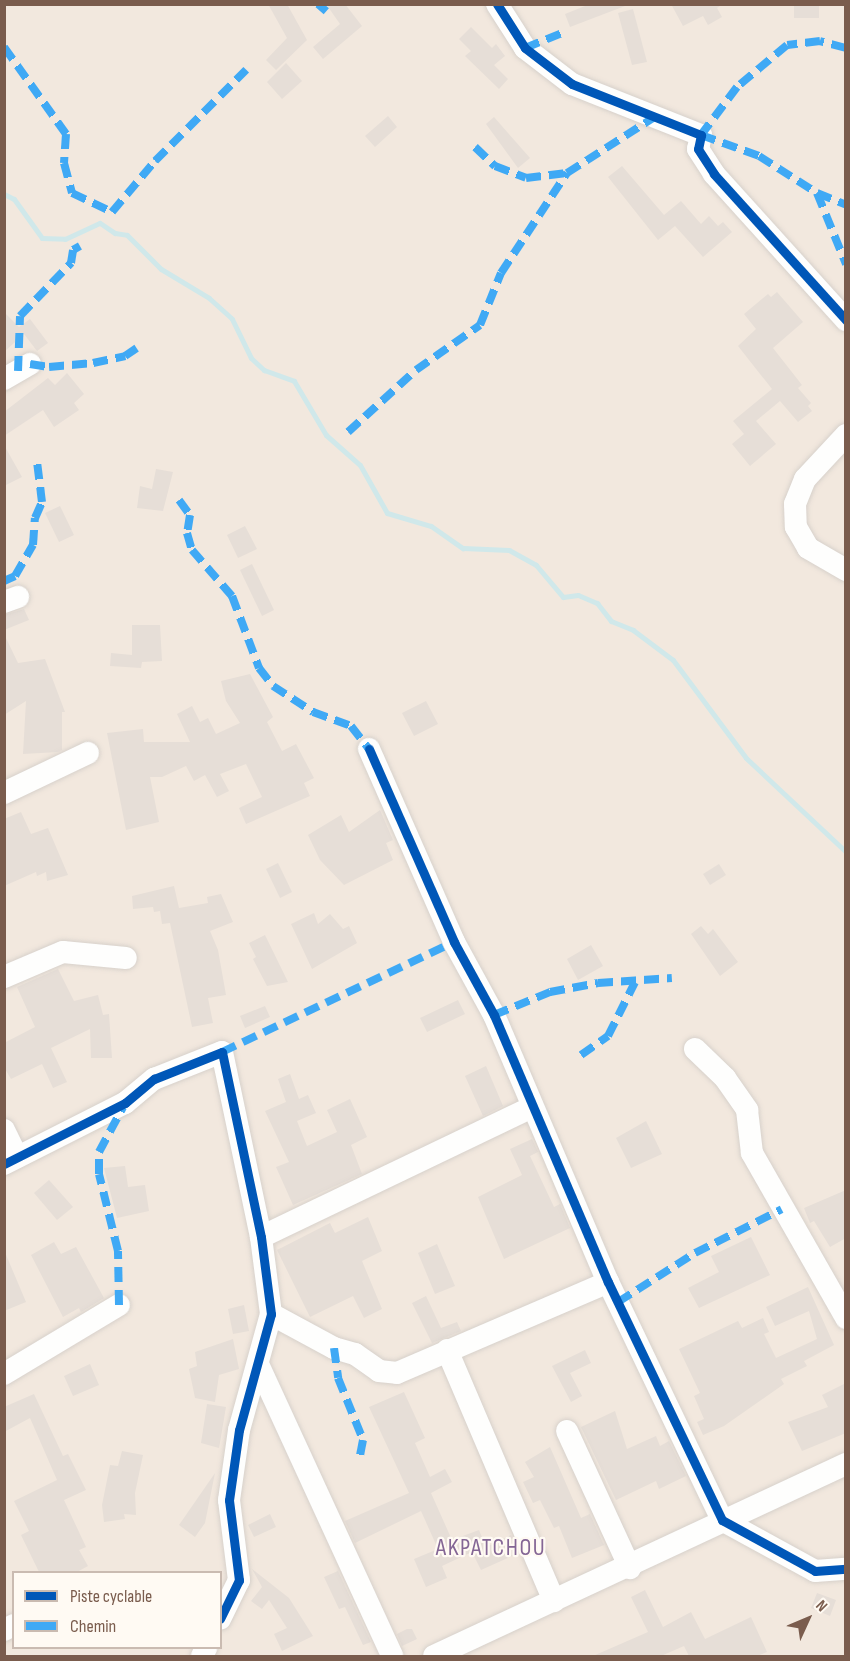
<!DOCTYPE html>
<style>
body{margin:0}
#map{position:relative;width:850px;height:1661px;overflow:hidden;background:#f9f5f0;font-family:"Sofia Sans Condensed",sans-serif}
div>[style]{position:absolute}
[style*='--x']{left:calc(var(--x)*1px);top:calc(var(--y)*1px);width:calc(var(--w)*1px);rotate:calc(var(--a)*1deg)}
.residential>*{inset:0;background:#f2e8de}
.stream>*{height:5px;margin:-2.5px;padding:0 2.5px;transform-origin:2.5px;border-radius:2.5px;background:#d0e8ea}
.building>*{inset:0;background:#e6ded7}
.roads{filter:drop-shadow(0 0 2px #d7d1cb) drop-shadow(0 0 2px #d7d1cb)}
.minor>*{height:22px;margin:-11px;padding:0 11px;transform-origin:11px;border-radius:11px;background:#fefefd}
.quiet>*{height:8px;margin-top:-4px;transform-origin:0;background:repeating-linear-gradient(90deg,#3fa9f5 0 15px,transparent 0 23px)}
.cycleway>*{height:9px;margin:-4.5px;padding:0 4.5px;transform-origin:4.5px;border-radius:4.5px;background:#0057b8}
span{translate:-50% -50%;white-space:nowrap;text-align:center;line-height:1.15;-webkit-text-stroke:4.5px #fffaf3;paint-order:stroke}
.quarter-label{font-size:24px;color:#846695;letter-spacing:1.5px}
.frame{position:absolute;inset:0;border:6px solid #7a5c4d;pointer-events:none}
.legend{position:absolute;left:12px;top:1571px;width:210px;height:78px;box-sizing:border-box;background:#fffaf3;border:2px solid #cabbb1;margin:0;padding:8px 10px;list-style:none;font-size:18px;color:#7a5c4d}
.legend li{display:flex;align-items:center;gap:12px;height:30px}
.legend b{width:30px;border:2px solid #cabbb1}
.north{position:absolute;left:778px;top:1589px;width:60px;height:60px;-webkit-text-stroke:4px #fffaf3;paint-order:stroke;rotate:46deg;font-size:16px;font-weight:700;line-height:24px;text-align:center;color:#7a5c4d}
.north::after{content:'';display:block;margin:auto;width:21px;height:27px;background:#7a5c4d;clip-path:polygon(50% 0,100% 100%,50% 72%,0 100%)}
</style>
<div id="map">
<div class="residential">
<i style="clip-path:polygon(evenodd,5px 5px,845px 5px,845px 1656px,5px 1656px,5px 5px,14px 1572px,220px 1572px,220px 1648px,14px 1648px,14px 1572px)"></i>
</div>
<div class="stream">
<i style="--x:4;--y:194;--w:11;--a:27"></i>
<i style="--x:14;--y:199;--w:48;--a:54.3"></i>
<i style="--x:42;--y:238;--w:23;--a:2"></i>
<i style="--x:65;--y:239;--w:38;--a:-25"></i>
<i style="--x:100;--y:223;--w:18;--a:34"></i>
<i style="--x:115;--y:233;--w:12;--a:9"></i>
<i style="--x:127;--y:235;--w:48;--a:45"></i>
<i style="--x:161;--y:269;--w:56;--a:31.1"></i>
<i style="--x:209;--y:298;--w:31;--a:42"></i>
<i style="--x:232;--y:319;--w:43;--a:64"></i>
<i style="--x:251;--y:358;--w:18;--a:43"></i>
<i style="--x:264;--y:370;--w:32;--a:20"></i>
<i style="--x:294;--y:381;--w:63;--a:59.3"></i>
<i style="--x:326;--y:435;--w:45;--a:41.4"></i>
<i style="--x:360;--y:465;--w:55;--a:60.6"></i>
<i style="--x:387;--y:513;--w:46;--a:16.5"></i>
<i style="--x:431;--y:526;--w:39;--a:35"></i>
<i style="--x:463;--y:548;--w:46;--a:2.5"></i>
<i style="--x:509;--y:550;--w:31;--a:29"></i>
<i style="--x:536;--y:565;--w:42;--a:49.8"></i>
<i style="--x:563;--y:597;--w:15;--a:-8"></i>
<i style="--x:578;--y:595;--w:21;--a:23"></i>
<i style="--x:597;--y:603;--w:23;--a:52"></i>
<i style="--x:611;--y:621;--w:24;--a:22"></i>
<i style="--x:633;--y:630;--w:50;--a:36.9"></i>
<i style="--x:673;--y:660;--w:122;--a:53.3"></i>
<i style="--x:746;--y:758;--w:137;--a:43.2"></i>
</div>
<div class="building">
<i style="clip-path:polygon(268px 4px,287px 4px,307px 40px,276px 70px,266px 60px,287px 38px)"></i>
<i style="clip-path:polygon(326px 4px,345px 4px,362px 26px,323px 59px,313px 47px,340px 24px)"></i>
<i style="clip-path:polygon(590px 4px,625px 4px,625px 6px,570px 27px,565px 14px)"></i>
<i style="clip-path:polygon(671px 4px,723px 4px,717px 8px,722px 17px,708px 25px,703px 16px,683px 26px)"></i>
<i style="clip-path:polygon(794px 4px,819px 4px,819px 18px,794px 18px)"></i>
<i style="clip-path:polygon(633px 9px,647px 62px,632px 65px,618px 13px)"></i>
<i style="clip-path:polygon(471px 27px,492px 48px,496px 44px,505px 56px,494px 65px,508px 79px,499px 89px,465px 56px,471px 51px,459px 39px)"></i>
<i style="clip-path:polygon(286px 63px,302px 81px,282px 99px,267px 82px)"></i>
<i style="clip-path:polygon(388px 116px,397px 127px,375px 147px,365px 136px)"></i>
<i style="clip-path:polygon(494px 117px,530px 158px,518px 168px,486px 124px)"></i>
<i style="clip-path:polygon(622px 166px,664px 215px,681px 201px,701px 224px,709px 216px,718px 226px,723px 222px,732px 232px,703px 257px,675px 226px,658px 240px,608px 177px)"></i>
<i style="clip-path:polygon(777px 292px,803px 322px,773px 348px,802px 385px,798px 388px,811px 403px,808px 406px,812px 411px,798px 422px,780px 401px,756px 421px,776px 444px,750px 466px,732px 444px,744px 434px,733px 421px,772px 389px,738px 346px,756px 329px,744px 314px,768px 294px,771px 297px)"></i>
<i style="clip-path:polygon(4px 312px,19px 327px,30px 319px,48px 343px,37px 351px,24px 334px,4px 352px)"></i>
<i style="clip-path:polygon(67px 373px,84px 394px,74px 403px,79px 410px,54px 427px,43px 410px,4px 436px,4px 412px,48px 378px,55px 385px)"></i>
<i style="clip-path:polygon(4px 445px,22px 477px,4px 486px)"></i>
<i style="clip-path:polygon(156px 469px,173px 472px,163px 511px,137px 508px,140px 486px,152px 489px)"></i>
<i style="clip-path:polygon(60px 506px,74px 535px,59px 542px,45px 513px)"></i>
<i style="clip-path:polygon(245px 526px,257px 549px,238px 558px,227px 535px)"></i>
<i style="clip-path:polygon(252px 564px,274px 610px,262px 616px,240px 570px)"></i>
<i style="clip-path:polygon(24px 609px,29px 620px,4px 630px,4px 615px)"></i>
<i style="clip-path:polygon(132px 625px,160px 625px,162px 661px,142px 662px,141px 668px,110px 666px,111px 653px,132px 655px)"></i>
<i style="clip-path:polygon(4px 634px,18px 663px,45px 659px,65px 712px,62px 712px,62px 750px,58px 752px,23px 754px,26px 701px,4px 715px)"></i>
<i style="clip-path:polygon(250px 674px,273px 717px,267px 722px,282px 751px,296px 744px,314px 778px,304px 783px,310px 796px,246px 824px,239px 808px,262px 797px,246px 764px,220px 774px,229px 791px,217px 797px,205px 775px,194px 781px,186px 766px,162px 777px,150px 777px,159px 822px,126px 830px,107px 733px,143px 729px,144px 742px,190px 742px,177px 714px,192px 706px,200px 722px,208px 718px,216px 734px,240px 723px,226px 701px,221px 681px)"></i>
<i style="clip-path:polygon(426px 701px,438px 724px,414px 736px,402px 713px)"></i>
<i style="clip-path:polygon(380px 810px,393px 840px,386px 843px,393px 860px,344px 885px,320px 860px,308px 835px,341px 815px,349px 832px)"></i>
<i style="clip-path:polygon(21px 812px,31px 834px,48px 828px,68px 875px,47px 881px,46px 872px,37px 876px,36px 872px,4px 886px,4px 819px)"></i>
<i style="clip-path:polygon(278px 863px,292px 892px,280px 898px,266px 869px)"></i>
<i style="clip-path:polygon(719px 864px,726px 875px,710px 885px,703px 874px)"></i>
<i style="clip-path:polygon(174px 886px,179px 908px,208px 903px,207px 897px,221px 894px,233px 922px,210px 931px,218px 950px,226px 995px,208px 998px,213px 1023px,192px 1027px,170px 923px,162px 924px,160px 911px,154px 912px,153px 907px,133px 909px,132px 896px)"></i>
<i style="clip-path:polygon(314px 913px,318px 924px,330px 914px,343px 929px,349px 926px,357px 943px,312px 969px,291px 924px)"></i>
<i style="clip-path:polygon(701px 926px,708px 934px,713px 929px,738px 962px,720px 976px,691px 934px)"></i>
<i style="clip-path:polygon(265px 935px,288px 982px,267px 986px,253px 959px,256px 957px,249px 943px)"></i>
<i style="clip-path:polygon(591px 945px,603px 966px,578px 980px,567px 959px)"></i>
<i style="clip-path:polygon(58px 969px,74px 1001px,98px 995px,103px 1015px,109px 1014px,112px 1058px,91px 1058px,90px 1029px,51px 1048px,67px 1082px,53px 1088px,42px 1064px,11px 1079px,4px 1067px,4px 1043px,35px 1027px,17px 987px)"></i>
<i style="clip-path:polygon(458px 1000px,465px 1014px,427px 1032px,420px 1018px)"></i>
<i style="clip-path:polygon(265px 1006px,270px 1017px,245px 1028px,240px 1016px)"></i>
<i style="clip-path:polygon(486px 1066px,503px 1106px,483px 1116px,465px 1076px)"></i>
<i style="clip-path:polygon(290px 1074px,299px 1099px,308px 1095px,316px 1113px,297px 1121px,307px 1146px,337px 1132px,327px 1110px,350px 1099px,367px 1137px,351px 1145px,362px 1174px,293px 1205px,276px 1167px,289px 1162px,265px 1111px,286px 1102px,278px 1079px)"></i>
<i style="clip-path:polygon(646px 1121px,662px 1154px,631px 1168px,616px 1138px)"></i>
<i style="clip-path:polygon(532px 1139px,538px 1152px,530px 1156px,554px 1207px,560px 1204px,570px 1228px,504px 1259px,478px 1197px,522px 1175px,510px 1149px)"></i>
<i style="clip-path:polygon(125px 1166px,128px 1187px,145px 1185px,149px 1211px,117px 1218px,104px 1168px)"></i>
<i style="clip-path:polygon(49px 1180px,73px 1207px,57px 1220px,34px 1193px)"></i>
<i style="clip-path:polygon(846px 1190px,846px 1238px,830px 1247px,814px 1221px,810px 1223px,804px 1208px)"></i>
<i style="clip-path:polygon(368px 1217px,382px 1251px,362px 1261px,382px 1309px,364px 1318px,353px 1296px,310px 1317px,277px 1250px,330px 1223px,335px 1233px)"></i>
<i style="clip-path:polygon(751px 1237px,770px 1275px,699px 1308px,688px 1288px,719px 1272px,711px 1256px)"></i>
<i style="clip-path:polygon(54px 1242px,61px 1254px,76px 1247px,104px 1298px,81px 1312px,79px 1308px,63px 1317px,31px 1255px)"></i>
<i style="clip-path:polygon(437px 1244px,455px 1286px,435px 1294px,418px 1253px)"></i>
<i style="clip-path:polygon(4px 1250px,26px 1302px,4px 1311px)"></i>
<i style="clip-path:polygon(808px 1287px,834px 1345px,804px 1361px,807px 1366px,781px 1379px,784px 1384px,724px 1426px,703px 1435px,697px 1422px,704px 1419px,694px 1396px,700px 1393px,679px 1349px,738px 1321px,742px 1328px,763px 1318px,769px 1332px,764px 1334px,776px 1358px,817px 1339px,809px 1311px,775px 1326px,766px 1307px)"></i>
<i style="clip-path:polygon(426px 1296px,441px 1328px,457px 1322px,461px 1331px,432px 1343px,412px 1303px)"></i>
<i style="clip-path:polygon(244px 1305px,249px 1331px,233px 1334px,228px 1309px)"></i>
<i style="clip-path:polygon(233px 1339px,239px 1369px,219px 1375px,215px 1402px,195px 1398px,189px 1369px,197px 1366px,195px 1352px)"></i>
<i style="clip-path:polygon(585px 1350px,591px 1363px,570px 1373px,582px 1396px,571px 1402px,552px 1366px)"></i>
<i style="clip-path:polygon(90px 1364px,99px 1385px,73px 1396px,64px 1376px)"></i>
<i style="clip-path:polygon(846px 1383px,846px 1433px,802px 1451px,788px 1422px,828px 1407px,822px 1395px)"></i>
<i style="clip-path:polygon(404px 1392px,425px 1438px,415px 1443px,430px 1477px,445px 1469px,452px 1482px,431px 1493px,452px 1540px,479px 1530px,486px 1547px,511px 1535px,519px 1553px,481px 1570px,472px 1552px,442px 1566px,447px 1578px,426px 1587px,414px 1559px,438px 1549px,421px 1511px,355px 1543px,345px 1521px,409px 1493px,369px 1407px)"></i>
<i style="clip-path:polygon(34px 1394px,63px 1456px,68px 1454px,86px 1490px,64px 1500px,86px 1547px,79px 1550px,88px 1566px,77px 1572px,39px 1572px,21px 1535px,29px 1531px,14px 1501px,57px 1480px,30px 1418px,4px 1432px,4px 1407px)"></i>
<i style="clip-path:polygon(207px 1404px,226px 1407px,219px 1448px,201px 1443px)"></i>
<i style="clip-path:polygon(615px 1411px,627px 1449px,656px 1436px,660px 1446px,669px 1441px,686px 1476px,659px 1489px,656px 1481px,616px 1500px,581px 1427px)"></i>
<i style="clip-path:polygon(550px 1447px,581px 1518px,590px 1514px,604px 1545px,572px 1558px,559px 1526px,554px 1528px,540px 1500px,533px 1503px,523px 1482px,534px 1477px,525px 1462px)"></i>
<i style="clip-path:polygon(122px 1451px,143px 1455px,135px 1493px,136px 1515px,124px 1514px,125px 1519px,104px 1522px,102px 1505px,110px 1465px,118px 1466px)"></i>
<i style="clip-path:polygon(215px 1473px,205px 1523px,195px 1537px,179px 1525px)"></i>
<i style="clip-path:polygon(270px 1514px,276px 1527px,254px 1537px,248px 1525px)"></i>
<i style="clip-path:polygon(252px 1569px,289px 1598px,313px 1636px,282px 1651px,274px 1634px,287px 1628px,269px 1600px,262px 1609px,251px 1601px,262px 1587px)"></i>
<i style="clip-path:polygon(338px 1571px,371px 1642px,363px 1645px,345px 1607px,339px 1609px,324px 1577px)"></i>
<i style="clip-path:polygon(645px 1590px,663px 1627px,691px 1612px,705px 1639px,751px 1617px,767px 1652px,757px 1656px,689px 1656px,684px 1646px,661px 1656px,593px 1656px,648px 1632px,631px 1597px)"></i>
<i style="clip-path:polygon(817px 1593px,836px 1600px,830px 1616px,811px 1608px)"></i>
<i style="clip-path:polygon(407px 1629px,412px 1629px,417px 1639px,402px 1646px,397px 1634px)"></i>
</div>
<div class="roads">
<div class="minor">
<i style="--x:497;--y:4;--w:52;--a:57.5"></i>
<i style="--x:525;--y:48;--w:59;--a:37.5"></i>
<i style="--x:572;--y:84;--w:139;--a:21.6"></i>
<i style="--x:701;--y:135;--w:14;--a:102"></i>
<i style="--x:698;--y:149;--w:30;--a:57"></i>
<i style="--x:714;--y:174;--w:197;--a:47.9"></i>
<i style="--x:4;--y:379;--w:30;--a:-30"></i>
<i style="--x:846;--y:435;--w:60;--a:133"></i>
<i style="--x:805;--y:479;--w:27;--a:112"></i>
<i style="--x:795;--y:504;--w:23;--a:88"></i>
<i style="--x:796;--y:527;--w:24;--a:60"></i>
<i style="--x:808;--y:548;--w:44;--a:30.1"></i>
<i style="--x:4;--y:602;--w:15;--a:-20"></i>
<i style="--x:369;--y:749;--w:211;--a:66.2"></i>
<i style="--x:454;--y:942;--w:83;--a:61.3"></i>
<i style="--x:494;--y:1015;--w:290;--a:66.9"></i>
<i style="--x:608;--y:1282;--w:264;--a:64.4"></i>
<i style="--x:722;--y:1520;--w:106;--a:28.7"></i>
<i style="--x:815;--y:1571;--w:31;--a:-4"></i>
<i style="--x:4;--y:793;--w:93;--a:-25.5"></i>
<i style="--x:4;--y:977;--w:64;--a:-23"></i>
<i style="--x:63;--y:952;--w:63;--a:5.4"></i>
<i style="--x:695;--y:1049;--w:42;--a:44"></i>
<i style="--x:725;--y:1078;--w:39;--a:55"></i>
<i style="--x:747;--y:1110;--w:43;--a:83.4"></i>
<i style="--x:752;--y:1153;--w:190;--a:60.3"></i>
<i style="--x:4;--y:1130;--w:30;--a:64"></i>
<i style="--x:4;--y:1164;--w:136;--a:-26.8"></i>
<i style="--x:125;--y:1103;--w:38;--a:-40"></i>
<i style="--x:154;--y:1079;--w:73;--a:-21.7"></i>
<i style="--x:222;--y:1052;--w:189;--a:78.1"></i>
<i style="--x:261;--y:1237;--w:78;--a:82.6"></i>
<i style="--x:271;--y:1314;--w:120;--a:105.4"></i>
<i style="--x:239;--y:1430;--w:71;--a:98.1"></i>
<i style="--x:229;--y:1500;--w:81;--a:82.9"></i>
<i style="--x:239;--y:1580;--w:43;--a:116"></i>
<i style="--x:261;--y:1237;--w:301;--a:-25.6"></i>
<i style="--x:271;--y:1314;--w:72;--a:28.4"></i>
<i style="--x:334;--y:1348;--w:22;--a:16"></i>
<i style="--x:355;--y:1354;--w:29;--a:35"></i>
<i style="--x:379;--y:1371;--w:18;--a:6"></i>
<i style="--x:397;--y:1373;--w:230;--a:-23.3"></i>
<i style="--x:447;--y:1350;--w:273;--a:66.9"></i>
<i style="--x:258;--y:1364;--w:321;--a:65.3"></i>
<i style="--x:4;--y:1374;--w:134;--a:-31"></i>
<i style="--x:567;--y:1431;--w:151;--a:65.3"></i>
<i style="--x:4;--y:1630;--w:11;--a:-27"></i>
<i style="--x:202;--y:1656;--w:9;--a:-63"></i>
<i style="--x:434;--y:1656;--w:455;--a:-25"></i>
</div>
</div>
<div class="quiet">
<i style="--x:318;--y:4;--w:11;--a:41"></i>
<i style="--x:4;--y:47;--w:107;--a:54.5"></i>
<i style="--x:66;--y:134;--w:29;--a:94"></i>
<i style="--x:64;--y:163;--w:31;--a:75"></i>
<i style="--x:72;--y:193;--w:44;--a:25.4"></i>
<i style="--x:112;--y:212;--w:67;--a:-49.9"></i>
<i style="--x:155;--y:161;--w:129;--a:-45"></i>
<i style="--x:525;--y:48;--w:45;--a:-22"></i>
<i style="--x:846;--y:48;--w:27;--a:-165"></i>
<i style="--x:820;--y:41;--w:33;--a:173"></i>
<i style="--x:787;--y:45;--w:65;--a:140"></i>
<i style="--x:737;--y:87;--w:60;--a:126.9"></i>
<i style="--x:701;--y:135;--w:62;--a:19.9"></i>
<i style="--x:759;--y:156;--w:69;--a:32.5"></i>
<i style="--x:817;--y:193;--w:31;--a:22"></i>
<i style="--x:475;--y:147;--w:28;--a:44"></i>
<i style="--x:495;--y:166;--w:33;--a:21"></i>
<i style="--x:526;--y:178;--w:41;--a:-7"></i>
<i style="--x:817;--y:193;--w:77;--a:67.8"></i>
<i style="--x:30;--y:364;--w:19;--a:9"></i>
<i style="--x:49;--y:367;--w:44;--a:-5.2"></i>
<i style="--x:93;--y:363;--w:33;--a:-12"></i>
<i style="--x:125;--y:356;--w:14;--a:-34"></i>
<i style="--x:18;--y:371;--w:55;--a:-87.9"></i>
<i style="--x:20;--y:316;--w:74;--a:-46.1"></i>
<i style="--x:71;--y:263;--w:13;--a:-81"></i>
<i style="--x:73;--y:250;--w:8;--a:-30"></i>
<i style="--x:348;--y:432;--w:92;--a:-42.4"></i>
<i style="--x:416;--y:370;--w:78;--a:-35.1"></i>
<i style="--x:480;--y:325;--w:56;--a:-68"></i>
<i style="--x:501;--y:273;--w:120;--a:-56.6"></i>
<i style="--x:567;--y:173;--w:106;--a:-32.6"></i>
<i style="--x:179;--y:500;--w:19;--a:54"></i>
<i style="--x:190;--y:515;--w:18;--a:99"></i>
<i style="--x:187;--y:533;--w:18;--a:74"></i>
<i style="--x:192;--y:550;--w:61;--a:49"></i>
<i style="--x:232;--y:596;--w:77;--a:69.4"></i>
<i style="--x:259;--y:668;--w:23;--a:52"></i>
<i style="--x:273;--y:686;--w:48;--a:33"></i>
<i style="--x:313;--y:712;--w:40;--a:20.2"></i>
<i style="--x:351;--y:726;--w:29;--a:52"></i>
<i style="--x:4;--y:581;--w:12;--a:-24"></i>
<i style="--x:15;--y:576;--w:36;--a:-60"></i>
<i style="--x:33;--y:545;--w:27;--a:-86"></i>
<i style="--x:35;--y:518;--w:17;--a:-66"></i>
<i style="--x:42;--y:502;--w:40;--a:-97.1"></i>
<i style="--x:494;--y:1015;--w:61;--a:-22.3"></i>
<i style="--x:550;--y:992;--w:49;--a:-10.6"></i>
<i style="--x:598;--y:983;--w:74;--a:-3.9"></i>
<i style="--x:222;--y:1052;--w:257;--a:-25.4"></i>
<i style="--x:581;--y:1055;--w:33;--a:-35"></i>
<i style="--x:608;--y:1036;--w:60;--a:-63.4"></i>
<i style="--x:618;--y:1302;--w:91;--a:-32.5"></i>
<i style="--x:695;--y:1253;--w:97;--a:-26.8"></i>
<i style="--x:119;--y:1305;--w:54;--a:-91.1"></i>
<i style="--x:118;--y:1251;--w:79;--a:-103.9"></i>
<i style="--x:99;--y:1174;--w:22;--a:-90"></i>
<i style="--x:99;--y:1152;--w:51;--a:-61.9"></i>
<i style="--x:334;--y:1348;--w:30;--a:82"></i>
<i style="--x:338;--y:1378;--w:67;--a:68"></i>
<i style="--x:363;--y:1440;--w:20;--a:101"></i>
</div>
<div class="cycleway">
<i style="--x:497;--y:4;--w:52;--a:57.5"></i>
<i style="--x:525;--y:48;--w:59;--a:37.5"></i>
<i style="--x:572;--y:84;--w:139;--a:21.6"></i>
<i style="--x:701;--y:135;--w:14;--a:102"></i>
<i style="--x:698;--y:149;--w:30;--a:57"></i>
<i style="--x:714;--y:174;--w:197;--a:47.9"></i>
<i style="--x:369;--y:749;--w:211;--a:66.2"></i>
<i style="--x:454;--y:942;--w:83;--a:61.3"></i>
<i style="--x:494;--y:1015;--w:290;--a:66.9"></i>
<i style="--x:608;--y:1282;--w:264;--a:64.4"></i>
<i style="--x:722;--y:1520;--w:106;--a:28.7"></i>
<i style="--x:815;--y:1571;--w:31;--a:-4"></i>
<i style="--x:4;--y:1164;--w:136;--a:-26.8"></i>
<i style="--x:125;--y:1103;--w:38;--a:-40"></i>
<i style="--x:154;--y:1079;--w:73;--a:-21.7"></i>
<i style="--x:222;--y:1052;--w:189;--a:78.1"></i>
<i style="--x:261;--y:1237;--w:78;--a:82.6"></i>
<i style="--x:271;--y:1314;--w:120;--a:105.4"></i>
<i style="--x:239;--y:1430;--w:71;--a:98.1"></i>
<i style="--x:229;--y:1500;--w:81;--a:82.9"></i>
<i style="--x:239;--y:1580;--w:43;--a:116"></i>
</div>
<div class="quarter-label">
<span style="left:491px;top:1548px">AKPATCHOU</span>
</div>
<div class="frame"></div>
<ul class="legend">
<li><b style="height:8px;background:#0057b8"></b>Piste cyclable</li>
<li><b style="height:8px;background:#3fa9f5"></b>Chemin</li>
</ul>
<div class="north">N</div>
</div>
